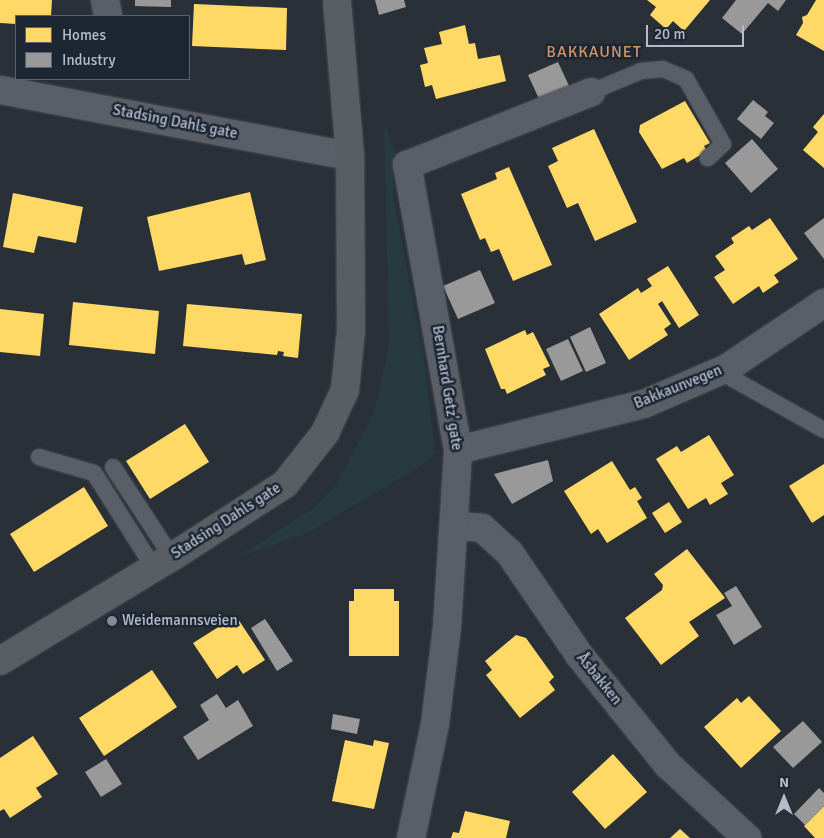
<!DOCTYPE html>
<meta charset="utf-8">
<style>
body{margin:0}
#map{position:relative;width:824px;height:838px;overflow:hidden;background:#2a3038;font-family:Signika,sans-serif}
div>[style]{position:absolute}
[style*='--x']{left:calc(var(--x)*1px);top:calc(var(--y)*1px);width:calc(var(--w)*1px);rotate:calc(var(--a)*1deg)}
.green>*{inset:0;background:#273a3e}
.homes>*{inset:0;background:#ffd966}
.industry>*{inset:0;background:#999}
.roads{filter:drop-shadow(0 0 1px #484c53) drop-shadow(0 0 1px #484c53)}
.service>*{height:16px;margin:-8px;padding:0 8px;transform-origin:8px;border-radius:8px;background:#5a5e66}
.minor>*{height:28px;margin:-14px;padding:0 14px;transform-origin:14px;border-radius:14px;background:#5a5e66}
.secondary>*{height:28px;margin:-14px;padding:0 14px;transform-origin:14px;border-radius:14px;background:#595d64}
.dots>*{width:14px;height:14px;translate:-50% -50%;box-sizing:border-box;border:2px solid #1d2633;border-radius:50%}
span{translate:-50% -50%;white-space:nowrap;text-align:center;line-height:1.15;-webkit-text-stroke:5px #1d2633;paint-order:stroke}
.street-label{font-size:15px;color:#b4bcc9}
.poi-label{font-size:15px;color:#b4bcc9}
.left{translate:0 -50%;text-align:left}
.neighbourhood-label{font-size:16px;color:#d59563;letter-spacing:1px}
.legend{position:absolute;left:15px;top:15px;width:175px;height:65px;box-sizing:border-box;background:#1d2633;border:1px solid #59626f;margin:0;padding:6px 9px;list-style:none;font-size:15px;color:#b4bcc9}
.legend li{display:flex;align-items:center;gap:10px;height:25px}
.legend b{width:25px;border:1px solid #59626f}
.north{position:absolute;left:759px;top:773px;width:50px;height:50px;-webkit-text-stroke:4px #1d2633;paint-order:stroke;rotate:0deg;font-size:14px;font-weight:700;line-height:20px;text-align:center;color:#b4bcc9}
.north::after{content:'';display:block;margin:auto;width:18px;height:22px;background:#b4bcc9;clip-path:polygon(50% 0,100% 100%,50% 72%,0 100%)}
.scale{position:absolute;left:646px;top:25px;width:98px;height:22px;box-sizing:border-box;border:2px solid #b4bcc9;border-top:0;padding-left:6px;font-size:15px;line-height:18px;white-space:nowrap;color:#b4bcc9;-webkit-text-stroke:4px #1d2633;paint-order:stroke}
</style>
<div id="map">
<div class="green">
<i style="clip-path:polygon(384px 120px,399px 166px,394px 173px,393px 195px,424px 358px,435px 453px,421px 466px,307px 533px,236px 558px,312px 509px,336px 486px,374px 412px,389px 346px)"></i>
</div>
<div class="homes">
<i style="clip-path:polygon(0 0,52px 0,51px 16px,16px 16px,16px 24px,0 23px)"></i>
<i style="clip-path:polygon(647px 0,710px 0,684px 31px,673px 21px,666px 29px,650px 15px,656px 7px)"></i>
<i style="clip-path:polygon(816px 0,824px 0,824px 51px,796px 35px,803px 23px,802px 17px,807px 15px)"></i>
<i style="clip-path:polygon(194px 4px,287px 8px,286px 50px,192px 46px)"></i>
<i style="clip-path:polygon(465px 25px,469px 44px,475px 43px,478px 59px,500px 55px,506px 81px,436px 99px,432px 85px,425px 87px,420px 65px,428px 63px,424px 48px,442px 44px,439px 32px)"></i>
<i style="clip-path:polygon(685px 101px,710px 143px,704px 146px,707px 151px,687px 163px,684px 158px,662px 169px,639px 132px,640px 125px)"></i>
<i style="clip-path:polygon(824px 114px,824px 168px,803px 150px,818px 132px,813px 127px)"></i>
<i style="clip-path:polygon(594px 129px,637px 222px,595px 241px,578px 203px,567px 208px,548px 166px,558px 161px,552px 148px)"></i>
<i style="clip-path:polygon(509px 167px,552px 265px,513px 281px,499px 249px,491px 252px,485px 238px,480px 240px,461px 194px,497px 179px,495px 173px)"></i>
<i style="clip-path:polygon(250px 192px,266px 260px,245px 265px,242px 254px,159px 271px,147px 217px)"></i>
<i style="clip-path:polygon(13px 193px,83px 207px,76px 243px,38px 236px,34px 253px,3px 247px)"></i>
<i style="clip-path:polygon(770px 218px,798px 259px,774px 275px,779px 282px,763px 293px,759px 286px,733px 304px,714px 277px,725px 270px,715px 256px,734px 243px,731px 238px,749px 226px,752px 230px)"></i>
<i style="clip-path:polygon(668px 266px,699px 315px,679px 328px,662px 301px,658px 304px,671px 324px,664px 329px,668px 335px,629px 360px,599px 314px,638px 288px,641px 293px,649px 288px,652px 286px,647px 279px)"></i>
<i style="clip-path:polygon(73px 302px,159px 311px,155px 354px,69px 345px)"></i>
<i style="clip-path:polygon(187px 304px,302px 314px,298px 358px,283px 356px,284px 352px,278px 351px,277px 355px,183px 346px)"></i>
<i style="clip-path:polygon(0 309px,44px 314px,40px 356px,0 352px)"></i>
<i style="clip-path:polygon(525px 330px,527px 335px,533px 332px,550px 366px,543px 369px,546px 375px,507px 394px,505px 389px,501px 389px,485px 349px)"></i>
<i style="clip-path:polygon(185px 424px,209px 462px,150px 499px,126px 461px)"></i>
<i style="clip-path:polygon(709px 435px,734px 475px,721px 483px,728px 494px,710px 505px,706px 498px,688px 509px,656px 459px,677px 446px,681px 452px)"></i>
<i style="clip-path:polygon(612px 461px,630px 490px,635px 487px,642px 498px,637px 501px,647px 518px,607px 543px,598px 529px,591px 534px,564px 491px)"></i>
<i style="clip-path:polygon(824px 464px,824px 515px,812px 523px,789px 486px)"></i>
<i style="clip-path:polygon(84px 487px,108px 526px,34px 572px,10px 534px)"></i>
<i style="clip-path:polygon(669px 502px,682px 522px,665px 533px,652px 513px)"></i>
<i style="clip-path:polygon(687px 549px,725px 598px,689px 622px,699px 636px,661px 665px,625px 618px,662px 590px,663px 585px,654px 574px)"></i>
<i style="clip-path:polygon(354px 589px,394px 589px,394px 601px,399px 601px,399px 656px,349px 656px,349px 601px,354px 601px)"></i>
<i style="clip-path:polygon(236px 616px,265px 660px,243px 674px,237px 665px,217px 679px,193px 643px)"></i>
<i style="clip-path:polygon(516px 635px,526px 638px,554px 677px,549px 682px,555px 690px,520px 718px,486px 675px,492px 670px,485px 661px)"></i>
<i style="clip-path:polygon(152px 670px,177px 707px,104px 756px,79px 718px)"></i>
<i style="clip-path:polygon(749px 696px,781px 731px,741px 768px,704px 727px,737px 698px,741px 703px)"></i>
<i style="clip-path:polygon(33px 736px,58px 774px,36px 788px,42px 797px,10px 818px,4px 809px,0 811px,0 758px)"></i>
<i style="clip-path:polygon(345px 740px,373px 746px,374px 740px,389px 743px,374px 809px,332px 801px)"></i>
<i style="clip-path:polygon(613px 754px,647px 792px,605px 829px,572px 792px)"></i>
<i style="clip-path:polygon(824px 806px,824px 838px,815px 838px,804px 826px)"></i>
<i style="clip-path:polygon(465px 811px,510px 821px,506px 838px,451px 838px,453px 832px,459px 833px)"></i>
<i style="clip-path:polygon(680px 829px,690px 838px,670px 838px)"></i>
</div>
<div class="industry">
<i style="clip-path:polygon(135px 0,171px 0,171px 7px,135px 6px)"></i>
<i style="clip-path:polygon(375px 0,404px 0,406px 7px,379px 15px)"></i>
<i style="clip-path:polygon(736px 0,786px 0,778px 11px,768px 3px,742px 34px,722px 18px)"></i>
<i style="clip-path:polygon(558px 62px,570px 88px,540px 101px,528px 75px)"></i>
<i style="clip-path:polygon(753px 100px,768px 112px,765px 116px,774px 123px,761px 139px,737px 119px)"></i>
<i style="clip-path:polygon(752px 139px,778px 169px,751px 193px,725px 163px)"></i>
<i style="clip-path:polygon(824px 218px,824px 259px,804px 233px)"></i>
<i style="clip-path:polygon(480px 270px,495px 303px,458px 319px,443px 286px)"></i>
<i style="clip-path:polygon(590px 327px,606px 363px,586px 372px,570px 337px)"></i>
<i style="clip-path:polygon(568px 339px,583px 371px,561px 381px,546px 349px)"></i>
<i style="clip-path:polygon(548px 460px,553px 481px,512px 504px,494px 474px)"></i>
<i style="clip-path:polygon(736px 586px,762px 627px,734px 645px,716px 615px,732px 606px,724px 593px)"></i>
<i style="clip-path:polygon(265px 619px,293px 661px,277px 671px,251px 628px)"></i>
<i style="clip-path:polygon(217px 694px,226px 708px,238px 700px,253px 726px,198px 760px,183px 737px,209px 720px,200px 705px)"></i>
<i style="clip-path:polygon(333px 714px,360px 719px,357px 734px,331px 729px)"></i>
<i style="clip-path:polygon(803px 721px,822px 742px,793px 768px,773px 747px)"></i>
<i style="clip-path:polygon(106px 759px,122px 784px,101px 797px,85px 772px)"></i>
<i style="clip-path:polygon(819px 788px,824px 793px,824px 806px,805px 825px,794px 814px)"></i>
</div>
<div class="roads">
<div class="service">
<i style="--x:591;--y:92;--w:54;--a:-22.8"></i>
<i style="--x:641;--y:71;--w:22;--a:-5"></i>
<i style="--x:663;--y:69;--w:25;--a:23"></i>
<i style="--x:686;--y:79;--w:75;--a:60.4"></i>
<i style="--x:723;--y:144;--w:21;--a:137"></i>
<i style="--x:727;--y:368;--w:13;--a:61"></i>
<i style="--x:733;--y:379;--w:104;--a:29.3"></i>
<i style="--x:39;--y:457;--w:57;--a:16.2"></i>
<i style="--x:94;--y:473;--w:112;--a:57.7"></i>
<i style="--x:113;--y:467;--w:108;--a:56.8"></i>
</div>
<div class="minor">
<i style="--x:105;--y:0;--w:16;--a:79"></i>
<i style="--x:0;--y:90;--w:356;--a:10.7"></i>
<i style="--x:458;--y:450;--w:192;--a:-13.9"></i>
<i style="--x:644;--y:404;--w:90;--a:-23.4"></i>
<i style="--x:727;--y:368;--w:117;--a:-33.8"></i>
<i style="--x:456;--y:526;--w:26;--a:4"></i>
<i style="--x:482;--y:528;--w:36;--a:42"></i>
<i style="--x:509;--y:552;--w:126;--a:55.7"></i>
<i style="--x:580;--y:656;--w:140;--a:51.1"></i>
<i style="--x:668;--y:765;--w:108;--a:42.7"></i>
<i style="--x:411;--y:838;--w:116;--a:-78.1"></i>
<i style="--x:435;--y:724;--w:98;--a:-82.9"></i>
<i style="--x:447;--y:627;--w:177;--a:-86.4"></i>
<i style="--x:458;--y:450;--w:290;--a:-100.1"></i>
<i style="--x:407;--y:165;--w:198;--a:-21.6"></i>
</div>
<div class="secondary">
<i style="--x:0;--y:661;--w:201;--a:-31.2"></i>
<i style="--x:172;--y:557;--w:135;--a:-32.9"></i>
<i style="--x:285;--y:484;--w:65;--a:-51.9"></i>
<i style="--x:325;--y:433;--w:47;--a:-65.1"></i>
<i style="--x:345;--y:390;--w:60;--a:-84.3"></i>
<i style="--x:351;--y:330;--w:174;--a:-90.3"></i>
<i style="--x:350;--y:156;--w:157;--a:-94.8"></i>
</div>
</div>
<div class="dots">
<i style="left:112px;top:621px;background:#848b96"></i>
</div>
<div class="street-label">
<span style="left:175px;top:122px;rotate:11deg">Stadsing Dahls gate</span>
<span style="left:678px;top:387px;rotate:-22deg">Bakkaunvegen</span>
<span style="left:447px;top:388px;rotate:81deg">Bernhard Getz' gate</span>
<span style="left:226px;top:521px;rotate:-33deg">Stadsing Dahls gate</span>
<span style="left:599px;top:679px;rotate:51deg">Åsbakken</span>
</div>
<div class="poi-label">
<span class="left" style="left:122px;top:621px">Weidemannsveien</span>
</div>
<div class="neighbourhood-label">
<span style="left:594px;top:52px">BAKKAUNET</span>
</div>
<ul class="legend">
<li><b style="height:14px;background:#ffd966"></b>Homes</li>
<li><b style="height:14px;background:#999"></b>Industry</li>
</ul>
<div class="north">N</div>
<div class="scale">20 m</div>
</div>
